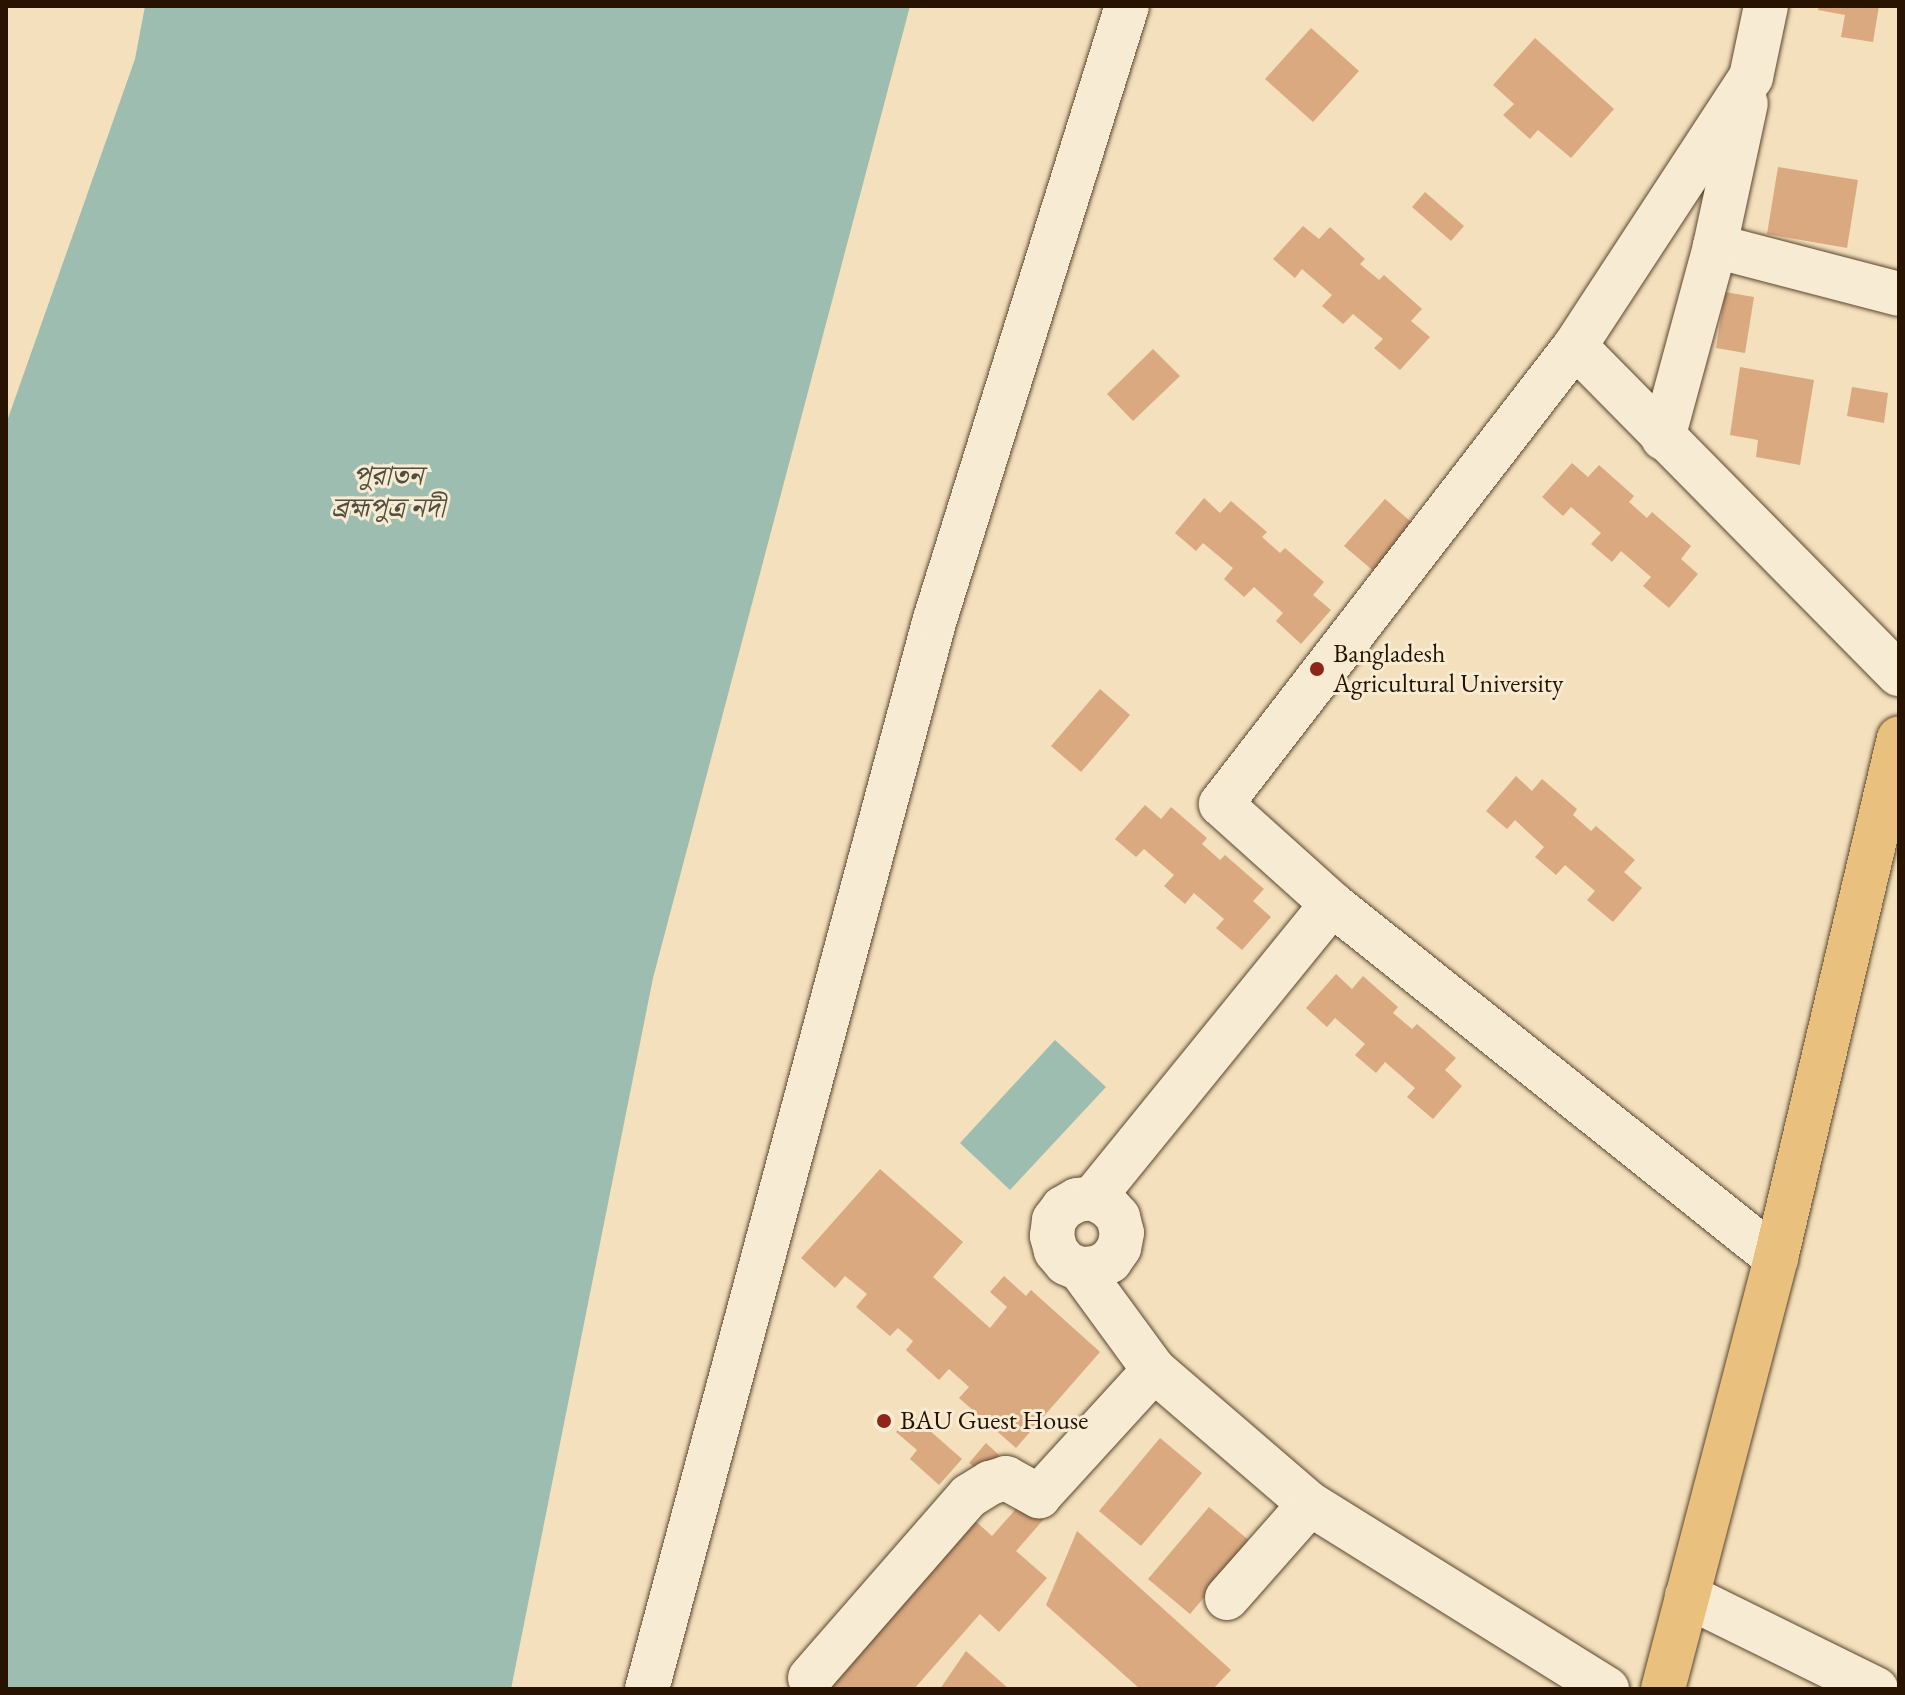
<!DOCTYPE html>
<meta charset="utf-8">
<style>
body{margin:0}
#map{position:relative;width:1905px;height:1695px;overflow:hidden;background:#f4e0bc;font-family:"EB Garamond","Noto Serif Bengali",serif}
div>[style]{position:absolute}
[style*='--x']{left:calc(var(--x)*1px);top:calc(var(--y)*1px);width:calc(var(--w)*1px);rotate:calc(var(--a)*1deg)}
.water>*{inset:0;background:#9cbdaf}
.building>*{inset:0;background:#daa980}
.roads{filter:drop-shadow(0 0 2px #5b462f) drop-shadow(0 0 2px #5b462f)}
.minor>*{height:44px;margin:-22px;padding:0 22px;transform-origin:22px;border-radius:22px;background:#f8ebd3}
.major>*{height:44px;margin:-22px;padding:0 22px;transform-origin:22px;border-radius:22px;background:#eac07e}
.dots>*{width:22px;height:22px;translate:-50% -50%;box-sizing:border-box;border:4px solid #f8ebd3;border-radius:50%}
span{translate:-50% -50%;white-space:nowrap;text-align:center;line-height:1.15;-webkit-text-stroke:6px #f8ebd3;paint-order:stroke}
.poi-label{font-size:26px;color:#281300}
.left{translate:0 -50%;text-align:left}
.water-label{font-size:28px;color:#514e3d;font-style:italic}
.frame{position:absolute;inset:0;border:8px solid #281300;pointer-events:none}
</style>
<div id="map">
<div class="water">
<i style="clip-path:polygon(145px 6px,910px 6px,653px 978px,511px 1689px,6px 1689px,6px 424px,135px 59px)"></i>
<i style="clip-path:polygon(1055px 1040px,1106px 1087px,1010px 1190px,960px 1143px)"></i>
</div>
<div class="building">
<i style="clip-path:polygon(1819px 6px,1879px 6px,1873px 42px,1841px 37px,1845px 15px,1818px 10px)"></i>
<i style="clip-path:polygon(1311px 28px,1359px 71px,1313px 122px,1265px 79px)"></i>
<i style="clip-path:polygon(1535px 38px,1614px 109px,1571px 158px,1538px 130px,1530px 139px,1503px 115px,1514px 104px,1493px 85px)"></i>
<i style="clip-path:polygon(1778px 167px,1858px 180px,1847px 248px,1767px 234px)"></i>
<i style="clip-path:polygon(1425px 192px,1464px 226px,1451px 241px,1412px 207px)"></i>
<i style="clip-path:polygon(1303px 226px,1319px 239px,1330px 227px,1365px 259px,1360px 264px,1379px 280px,1384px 275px,1422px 309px,1411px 321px,1430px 337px,1400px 370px,1374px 348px,1383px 339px,1353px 314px,1343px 324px,1322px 306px,1332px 295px,1302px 269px,1295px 278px,1273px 259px)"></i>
<i style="clip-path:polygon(1725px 292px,1754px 297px,1745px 353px,1716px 348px)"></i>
<i style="clip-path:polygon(1153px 349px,1180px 376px,1133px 421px,1107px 394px)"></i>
<i style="clip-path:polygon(1740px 367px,1814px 380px,1800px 465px,1756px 457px,1758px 440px,1730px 435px)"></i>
<i style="clip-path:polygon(1852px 387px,1888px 393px,1884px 423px,1847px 416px)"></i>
<i style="clip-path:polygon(1572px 463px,1588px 477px,1599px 465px,1634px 496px,1629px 502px,1647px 518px,1652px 512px,1691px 546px,1681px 559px,1698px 574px,1669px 608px,1643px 586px,1651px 577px,1621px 551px,1612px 562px,1591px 544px,1601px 533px,1571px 507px,1563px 516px,1542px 497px)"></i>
<i style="clip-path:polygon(1204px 498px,1220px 513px,1231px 501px,1267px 532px,1262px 537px,1280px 553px,1285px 548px,1324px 582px,1313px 595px,1331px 610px,1301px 644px,1276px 621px,1283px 613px,1254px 587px,1244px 597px,1224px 579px,1233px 568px,1203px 543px,1196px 551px,1175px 533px)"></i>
<i style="clip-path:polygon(1385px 499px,1418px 528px,1377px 574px,1344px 546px)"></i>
<i style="clip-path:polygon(1100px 689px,1130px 715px,1081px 772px,1051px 746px)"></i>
<i style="clip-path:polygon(1516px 776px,1532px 791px,1542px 779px,1577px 809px,1573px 815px,1591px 831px,1596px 826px,1635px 860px,1624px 872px,1642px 888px,1613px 922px,1587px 900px,1595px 891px,1565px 865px,1556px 875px,1535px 857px,1544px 847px,1515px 820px,1507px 829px,1486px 811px)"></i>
<i style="clip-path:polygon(1145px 805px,1161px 819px,1171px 807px,1207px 838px,1202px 844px,1220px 860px,1225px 855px,1264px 889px,1253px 901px,1271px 917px,1242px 950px,1216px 928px,1224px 919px,1194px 893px,1185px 904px,1164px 886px,1174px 875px,1144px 849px,1136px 857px,1115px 839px)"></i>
<i style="clip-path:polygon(1336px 974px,1352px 989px,1363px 976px,1398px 1007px,1393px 1013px,1412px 1029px,1417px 1024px,1456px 1058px,1445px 1070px,1462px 1086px,1433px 1119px,1407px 1097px,1415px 1088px,1385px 1062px,1376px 1073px,1355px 1055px,1365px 1044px,1335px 1018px,1327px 1027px,1306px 1008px)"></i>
<i style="clip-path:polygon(880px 1169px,963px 1242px,933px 1277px,990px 1328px,1007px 1307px,990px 1292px,1004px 1276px,1026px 1296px,1031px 1290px,1100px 1352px,1016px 1448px,959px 1398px,969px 1387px,949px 1369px,939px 1380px,906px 1350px,913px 1341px,898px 1328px,890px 1336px,856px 1307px,867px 1294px,845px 1276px,835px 1288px,801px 1258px)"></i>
<i style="clip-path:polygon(912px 1415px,962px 1459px,939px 1485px,910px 1459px,917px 1450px,896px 1432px)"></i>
<i style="clip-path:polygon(1160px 1438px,1202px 1473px,1141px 1546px,1099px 1511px)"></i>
<i style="clip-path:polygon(986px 1443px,999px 1455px,983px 1474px,969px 1463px)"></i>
<i style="clip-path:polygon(1023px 1501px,1044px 1519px,1016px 1551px,1047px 1578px,999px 1632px,980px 1614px,914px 1689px,819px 1689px,971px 1517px,992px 1536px)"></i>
<i style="clip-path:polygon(1209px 1507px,1251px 1542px,1190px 1614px,1148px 1579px)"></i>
<i style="clip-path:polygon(1077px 1531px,1231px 1670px,1213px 1689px,1140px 1689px,1046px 1605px)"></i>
<i style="clip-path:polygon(966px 1651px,1009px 1689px,940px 1689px)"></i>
</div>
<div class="roads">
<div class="minor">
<i style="--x:1766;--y:6;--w:73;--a:101.9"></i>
<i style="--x:1751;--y:77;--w:321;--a:123.2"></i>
<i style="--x:1575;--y:346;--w:579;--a:127.7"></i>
<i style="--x:1221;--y:804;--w:149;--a:42"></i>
<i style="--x:1332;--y:904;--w:568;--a:38.57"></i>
<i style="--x:1715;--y:246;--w:190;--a:14.6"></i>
<i style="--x:1575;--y:346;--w:461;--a:45.4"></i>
<i style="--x:1663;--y:438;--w:199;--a:-74.8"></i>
<i style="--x:1715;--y:246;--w:146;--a:-77.8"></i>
<i style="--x:1093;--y:1198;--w:17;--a:28"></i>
<i style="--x:1108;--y:1206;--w:15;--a:48"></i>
<i style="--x:1118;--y:1217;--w:16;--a:76"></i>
<i style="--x:1122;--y:1233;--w:15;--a:101"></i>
<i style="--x:1119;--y:1248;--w:16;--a:125"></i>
<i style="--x:1110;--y:1261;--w:16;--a:153"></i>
<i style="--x:1096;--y:1268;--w:16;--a:176"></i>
<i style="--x:1080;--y:1269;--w:15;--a:-157"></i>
<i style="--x:1066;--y:1263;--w:16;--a:-130"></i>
<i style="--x:1056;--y:1251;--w:16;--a:-105"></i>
<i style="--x:1052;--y:1236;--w:16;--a:-83"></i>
<i style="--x:1054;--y:1220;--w:15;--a:-53"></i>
<i style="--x:1063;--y:1208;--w:16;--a:-30"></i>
<i style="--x:1077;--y:1200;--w:16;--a:-7"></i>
<i style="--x:1093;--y:1198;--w:379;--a:-50.9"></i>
<i style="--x:1154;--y:1370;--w:206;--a:40.7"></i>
<i style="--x:1687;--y:1596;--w:211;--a:26.2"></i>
<i style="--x:1227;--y:1598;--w:125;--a:-48.6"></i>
<i style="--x:1310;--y:1504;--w:350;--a:31.9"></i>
<i style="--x:810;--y:1678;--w:242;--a:-48.9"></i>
<i style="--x:969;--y:1496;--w:25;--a:-32"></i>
<i style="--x:990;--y:1483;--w:17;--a:-17"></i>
<i style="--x:1006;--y:1478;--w:38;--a:29"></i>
<i style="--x:1039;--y:1496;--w:171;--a:-47.6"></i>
<i style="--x:1154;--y:1370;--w:125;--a:-126.2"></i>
<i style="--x:647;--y:1689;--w:1108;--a:-74.94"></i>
<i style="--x:935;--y:619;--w:642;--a:-72.61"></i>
</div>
<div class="major">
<i style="--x:1663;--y:1689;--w:446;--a:-75.3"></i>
<i style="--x:1776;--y:1258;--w:534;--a:-76.69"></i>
</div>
</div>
<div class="dots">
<i style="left:1317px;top:669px;background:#8f2418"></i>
<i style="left:884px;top:1421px;background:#8f2418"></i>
</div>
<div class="poi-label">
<span class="left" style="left:1333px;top:669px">Bangladesh<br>Agricultural University</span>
<span class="left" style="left:900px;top:1421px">BAU Guest House</span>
</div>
<div class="water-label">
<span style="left:388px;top:491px">পুরাতন<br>ব্রহ্মপুত্র নদী</span>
</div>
<div class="frame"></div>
</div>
